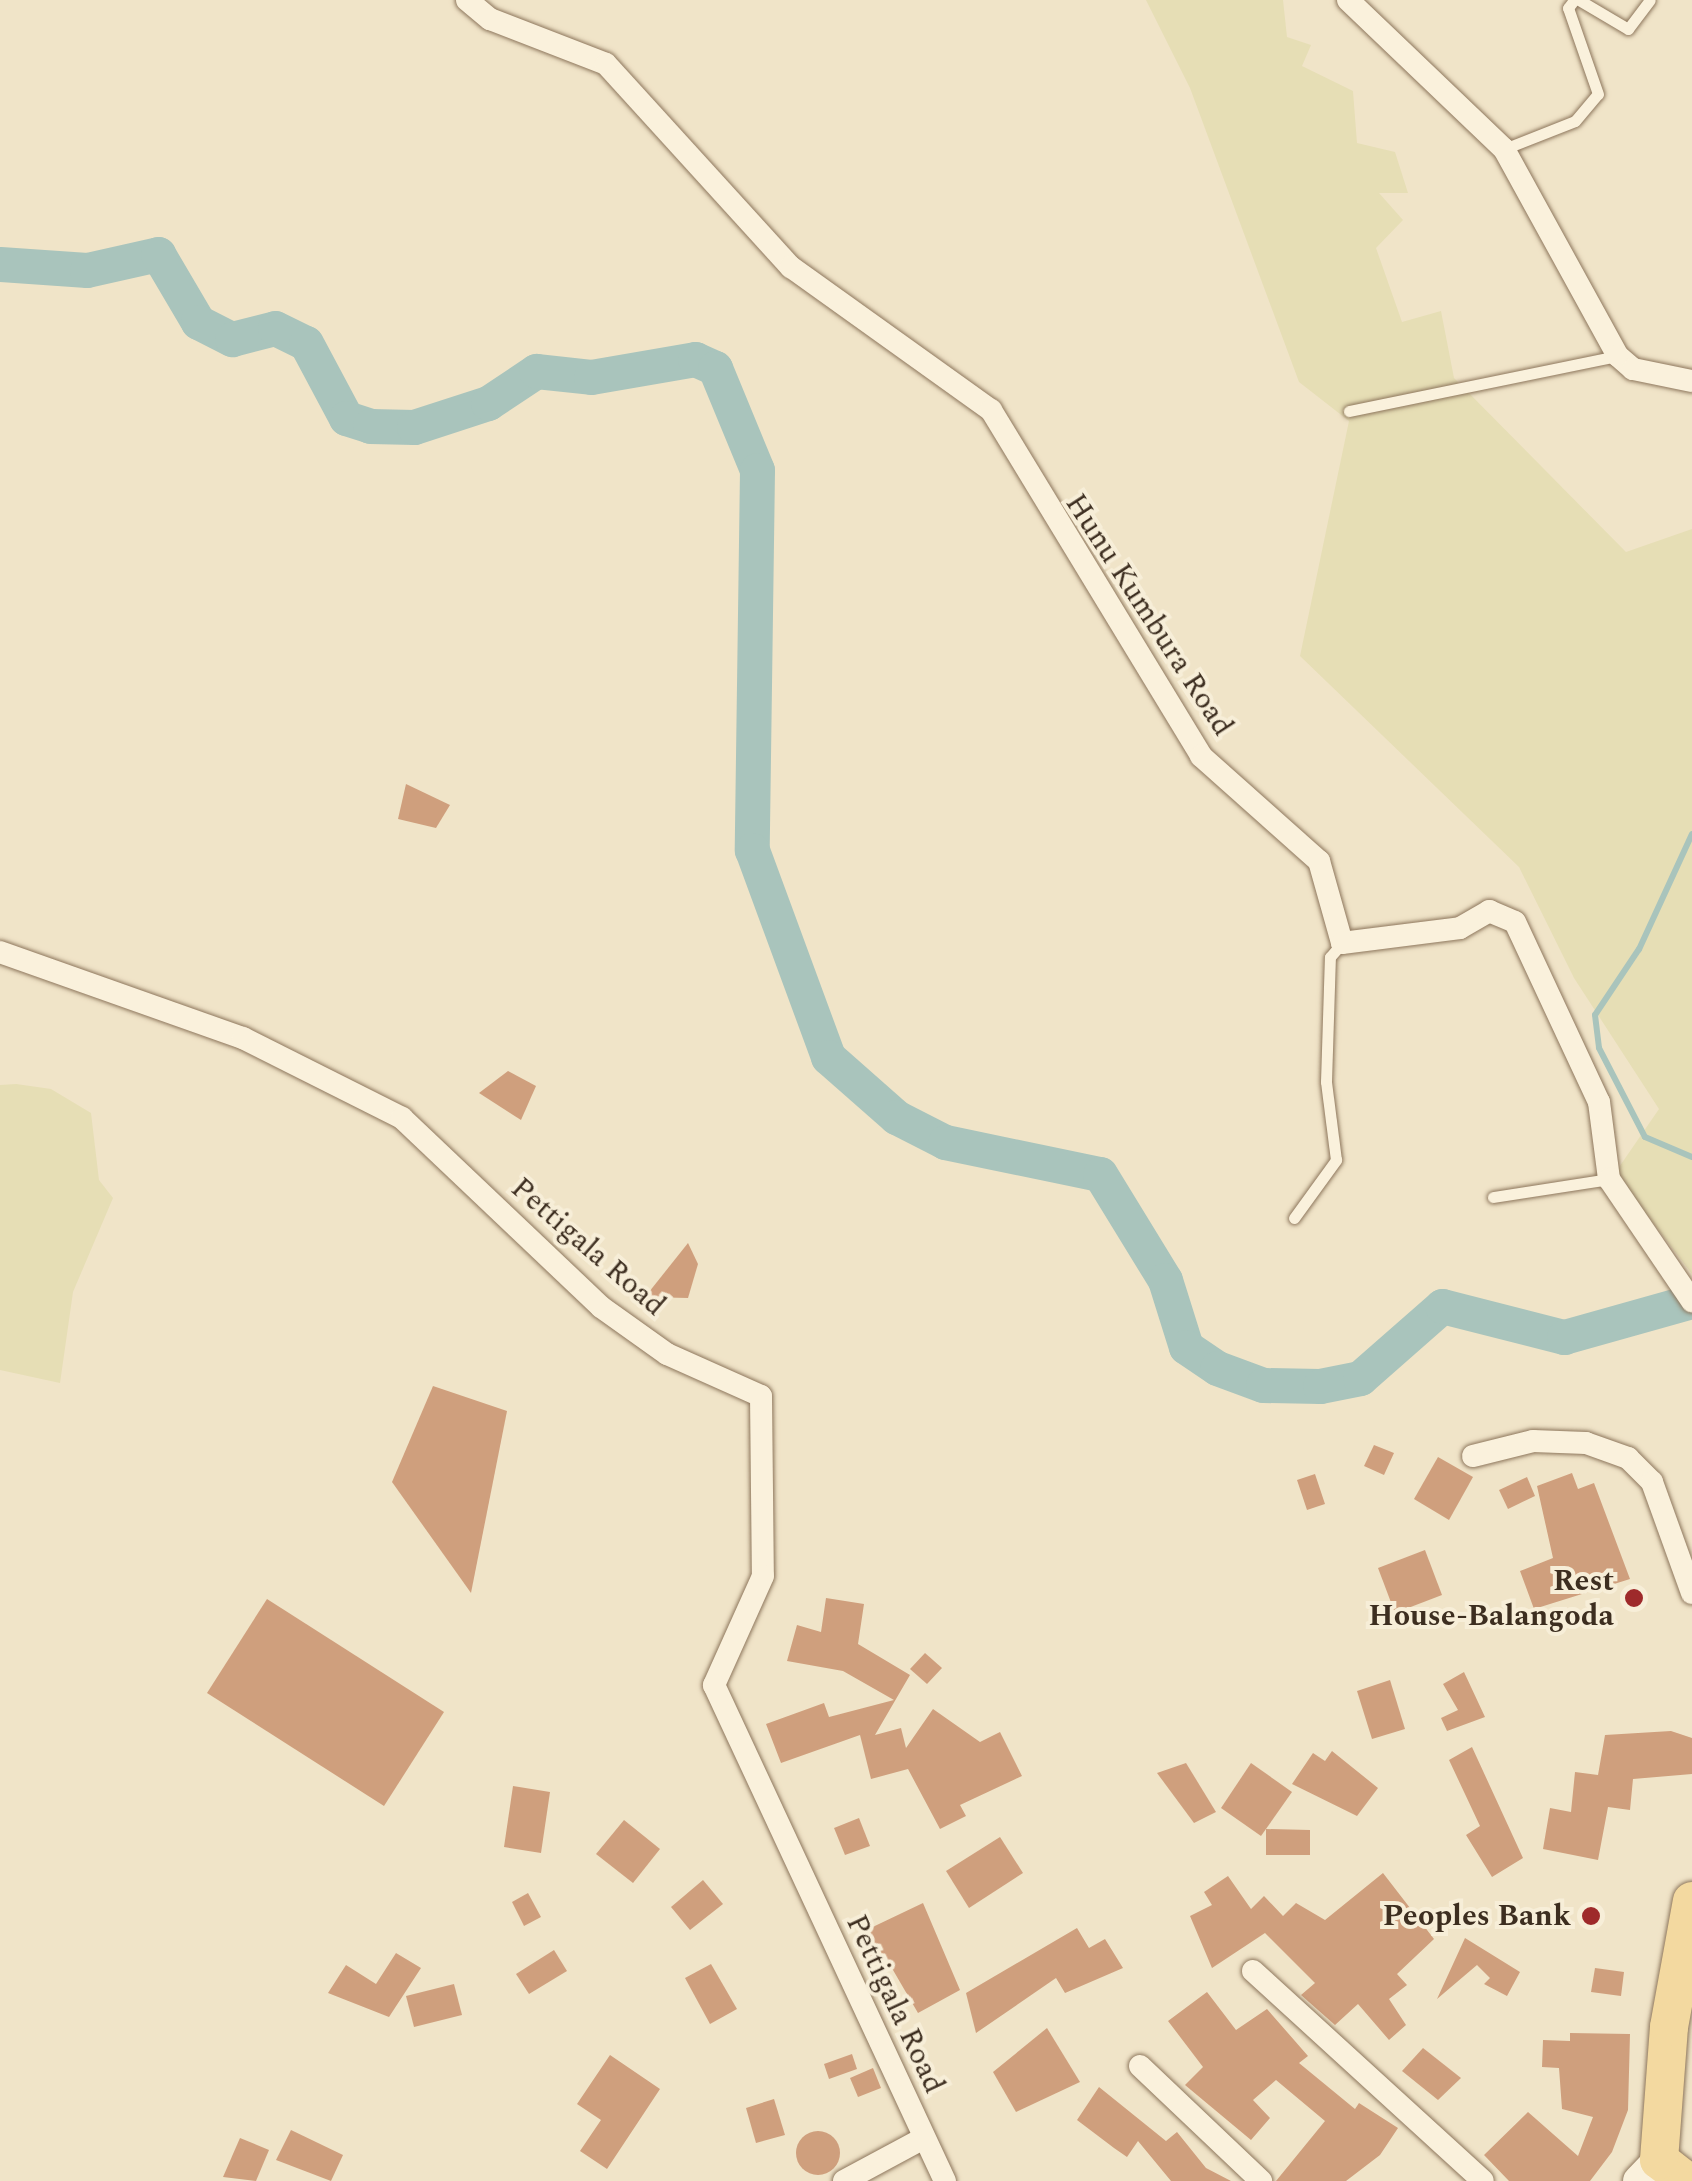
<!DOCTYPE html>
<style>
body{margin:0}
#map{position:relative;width:1692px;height:2181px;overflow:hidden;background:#f0e4c8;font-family:Spectral,serif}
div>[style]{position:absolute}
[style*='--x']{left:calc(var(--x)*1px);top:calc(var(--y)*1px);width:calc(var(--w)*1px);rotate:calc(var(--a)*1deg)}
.farmland>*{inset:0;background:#e6deb5}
.stream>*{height:6px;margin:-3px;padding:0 3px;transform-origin:3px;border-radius:3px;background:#a9c4bc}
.river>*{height:35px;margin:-17.5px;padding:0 17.5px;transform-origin:17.5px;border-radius:17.5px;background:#a9c4bc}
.building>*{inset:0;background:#cf9f7d}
.round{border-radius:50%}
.roads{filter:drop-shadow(0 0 2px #8d765c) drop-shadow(0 0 2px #8d765c)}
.lane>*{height:11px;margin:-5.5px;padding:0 5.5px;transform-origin:5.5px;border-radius:5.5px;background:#faf1dc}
.street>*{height:22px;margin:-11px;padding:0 11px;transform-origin:11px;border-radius:11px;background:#faf1dc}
.secondary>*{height:32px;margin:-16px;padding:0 16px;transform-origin:16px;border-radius:16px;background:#faf1dc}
.primary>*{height:38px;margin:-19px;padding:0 19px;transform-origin:19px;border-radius:19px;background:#f3d9a0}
.dots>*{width:28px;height:28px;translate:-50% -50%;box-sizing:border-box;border:5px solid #f7eed8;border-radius:50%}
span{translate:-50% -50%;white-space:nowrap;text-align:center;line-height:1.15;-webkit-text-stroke:8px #f7eed8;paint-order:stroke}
.street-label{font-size:30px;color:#3d2e20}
.poi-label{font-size:30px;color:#3d2e20;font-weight:700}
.right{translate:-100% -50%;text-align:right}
</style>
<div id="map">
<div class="farmland">
<i style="clip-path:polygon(1146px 0,1283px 0,1287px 37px,1311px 45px,1302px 66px,1353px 91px,1357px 143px,1395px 152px,1408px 193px,1379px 193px,1403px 220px,1376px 248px,1402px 322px,1441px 311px,1454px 378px,1626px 552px,1692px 529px,1692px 1274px,1615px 1173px,1659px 1109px,1574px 978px,1519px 867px,1300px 656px,1349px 421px,1299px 382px,1190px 88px)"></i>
<i style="clip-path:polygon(16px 1084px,51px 1089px,91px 1113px,99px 1180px,113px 1198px,73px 1292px,60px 1383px,0 1370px,0 1085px)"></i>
</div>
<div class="stream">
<i style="--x:1692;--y:834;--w:127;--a:114.7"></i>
<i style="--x:1639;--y:949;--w:79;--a:123.7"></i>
<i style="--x:1595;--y:1015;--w:33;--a:83"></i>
<i style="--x:1599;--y:1048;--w:100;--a:62.7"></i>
<i style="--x:1645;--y:1137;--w:51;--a:23.1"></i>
</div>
<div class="river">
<i style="--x:0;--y:264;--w:87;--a:3.9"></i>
<i style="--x:87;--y:270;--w:73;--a:-12.7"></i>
<i style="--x:158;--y:254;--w:79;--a:59.5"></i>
<i style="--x:198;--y:322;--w:38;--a:27"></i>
<i style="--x:232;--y:339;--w:44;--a:-14.3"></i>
<i style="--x:275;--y:328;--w:34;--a:26"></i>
<i style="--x:306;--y:343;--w:85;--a:61.9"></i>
<i style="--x:346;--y:418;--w:25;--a:18"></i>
<i style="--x:370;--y:426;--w:44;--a:1.3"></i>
<i style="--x:414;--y:427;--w:78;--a:-18"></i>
<i style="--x:488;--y:403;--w:58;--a:-33.7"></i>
<i style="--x:536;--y:371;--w:55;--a:6.2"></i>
<i style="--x:591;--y:377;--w:106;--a:-9.8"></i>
<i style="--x:695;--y:359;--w:22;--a:24"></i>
<i style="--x:715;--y:368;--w:110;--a:67.6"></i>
<i style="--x:757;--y:470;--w:380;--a:90.8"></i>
<i style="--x:752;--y:850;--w:221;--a:69.8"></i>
<i style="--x:828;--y:1057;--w:91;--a:41.4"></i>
<i style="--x:896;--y:1117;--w:55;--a:27"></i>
<i style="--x:945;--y:1142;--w:158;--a:11.7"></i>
<i style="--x:1100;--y:1174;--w:124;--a:58.5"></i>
<i style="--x:1165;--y:1280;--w:70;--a:72.6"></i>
<i style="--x:1186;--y:1347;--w:37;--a:34"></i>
<i style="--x:1217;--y:1368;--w:49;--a:20.3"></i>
<i style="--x:1263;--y:1385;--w:57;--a:1"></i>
<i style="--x:1320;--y:1386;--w:41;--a:-11.3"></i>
<i style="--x:1360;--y:1378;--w:109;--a:-41.3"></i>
<i style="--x:1442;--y:1306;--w:126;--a:14.3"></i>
<i style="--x:1564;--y:1337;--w:133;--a:-15.7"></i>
</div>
<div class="building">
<i style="clip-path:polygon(406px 784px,450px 805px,436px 828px,398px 819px)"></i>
<i style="clip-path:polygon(508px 1071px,536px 1086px,521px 1120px,479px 1093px)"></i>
<i style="clip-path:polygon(688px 1243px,698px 1264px,688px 1298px,645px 1297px)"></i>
<i style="clip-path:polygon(433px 1386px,507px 1411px,471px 1593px,392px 1482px)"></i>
<i style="clip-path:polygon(1374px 1445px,1394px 1453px,1384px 1475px,1364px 1466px)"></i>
<i style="clip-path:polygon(1438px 1457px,1473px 1477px,1449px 1520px,1414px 1499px)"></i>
<i style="clip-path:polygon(1572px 1473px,1578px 1489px,1594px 1483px,1630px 1579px,1534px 1609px,1520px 1571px,1553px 1558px,1537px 1486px)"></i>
<i style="clip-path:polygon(1315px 1474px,1325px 1504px,1307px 1510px,1297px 1480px)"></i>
<i style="clip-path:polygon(1527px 1477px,1535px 1496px,1508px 1509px,1499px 1490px)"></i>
<i style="clip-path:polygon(1425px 1550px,1442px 1595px,1395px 1613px,1378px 1568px)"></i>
<i style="clip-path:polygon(826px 1598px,864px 1604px,858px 1644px,910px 1675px,875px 1735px,901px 1728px,906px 1748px,933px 1709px,980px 1742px,1000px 1732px,1022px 1776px,960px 1805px,966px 1816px,940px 1829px,908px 1769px,871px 1779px,860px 1735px,781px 1763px,766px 1724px,824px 1703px,829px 1717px,894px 1700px,843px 1671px,787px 1661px,797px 1625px,821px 1632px)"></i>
<i style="clip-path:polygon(267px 1599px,444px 1712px,384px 1806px,207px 1693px)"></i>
<i style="clip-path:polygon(925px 1653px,942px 1668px,927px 1684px,910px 1669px)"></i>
<i style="clip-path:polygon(1464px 1672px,1485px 1717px,1447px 1731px,1441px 1718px,1458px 1710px,1443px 1684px)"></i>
<i style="clip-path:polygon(1390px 1680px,1405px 1729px,1372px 1739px,1357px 1691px)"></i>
<i style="clip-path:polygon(1671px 1731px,1692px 1738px,1692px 1774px,1633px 1779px,1630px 1810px,1608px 1807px,1598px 1860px,1543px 1849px,1550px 1808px,1571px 1812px,1575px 1772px,1598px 1775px,1605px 1735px)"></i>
<i style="clip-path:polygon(1472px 1747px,1523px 1858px,1492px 1877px,1466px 1835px,1480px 1826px,1449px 1760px)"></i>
<i style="clip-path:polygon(1332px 1751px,1378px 1788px,1357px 1816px,1292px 1784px,1313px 1753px,1325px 1761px)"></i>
<i style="clip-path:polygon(1186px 1763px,1216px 1812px,1194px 1823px,1157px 1773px)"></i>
<i style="clip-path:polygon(1251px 1763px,1292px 1792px,1261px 1836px,1221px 1808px)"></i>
<i style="clip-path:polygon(513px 1786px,550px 1792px,541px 1853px,504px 1847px)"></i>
<i style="clip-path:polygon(859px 1818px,870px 1846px,845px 1855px,834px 1828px)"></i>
<i style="clip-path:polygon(624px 1820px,660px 1849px,633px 1883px,596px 1854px)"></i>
<i style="clip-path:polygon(1266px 1829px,1310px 1830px,1310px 1855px,1266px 1855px)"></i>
<i style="clip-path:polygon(1000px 1837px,1023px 1873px,969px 1908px,946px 1871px)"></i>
<i style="clip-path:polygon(1383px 1873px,1434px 1939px,1397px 1974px,1407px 1985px,1389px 1999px,1406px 2025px,1389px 2040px,1358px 2004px,1335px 2025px,1301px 1995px,1315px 1983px,1265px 1933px,1212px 1968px,1190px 1916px,1212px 1905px,1204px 1892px,1228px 1876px,1251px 1909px,1264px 1896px,1283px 1916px,1296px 1903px,1325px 1920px)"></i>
<i style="clip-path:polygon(703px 1880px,723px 1904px,690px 1930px,671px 1907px)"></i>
<i style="clip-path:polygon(528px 1893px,541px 1917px,524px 1926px,512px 1902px)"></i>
<i style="clip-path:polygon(923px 1903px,960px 1990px,918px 2013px,886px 1958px,872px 1965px,858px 1934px)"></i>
<i style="clip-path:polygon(1077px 1928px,1089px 1948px,1105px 1939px,1123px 1968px,1065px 1993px,1056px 1978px,976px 2033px,966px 1993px)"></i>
<i style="clip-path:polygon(1465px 1938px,1520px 1972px,1507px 1996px,1484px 1984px,1490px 1978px,1477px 1965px,1437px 1999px)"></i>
<i style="clip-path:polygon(554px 1950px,567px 1971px,529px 1994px,516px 1974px)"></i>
<i style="clip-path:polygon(396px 1953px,421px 1968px,389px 2017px,328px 1993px,346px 1965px,376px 1984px)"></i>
<i style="clip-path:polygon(711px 1964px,737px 2009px,710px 2024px,685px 1978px)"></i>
<i style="clip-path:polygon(1595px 1968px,1624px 1972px,1621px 1996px,1591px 1992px)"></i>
<i style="clip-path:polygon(454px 1984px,462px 2015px,414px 2027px,406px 1996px)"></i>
<i style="clip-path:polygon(1207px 1992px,1236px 2030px,1267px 2009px,1308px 2056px,1299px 2063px,1355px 2109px,1359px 2103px,1398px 2128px,1380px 2155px,1346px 2181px,1276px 2181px,1325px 2121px,1276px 2080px,1253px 2100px,1270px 2118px,1251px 2140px,1185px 2085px,1203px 2067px,1168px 2021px)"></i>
<i style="clip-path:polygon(1047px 2028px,1080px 2082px,1016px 2112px,993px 2072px)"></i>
<i style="clip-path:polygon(1570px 2033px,1630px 2034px,1628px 2110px,1612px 2152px,1590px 2181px,1509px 2181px,1484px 2155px,1528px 2112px,1578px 2156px,1593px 2117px,1562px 2109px,1559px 2068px,1542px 2067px,1543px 2040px,1570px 2041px)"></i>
<i style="clip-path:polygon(1423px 2048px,1461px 2078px,1438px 2100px,1402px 2071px)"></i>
<i style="clip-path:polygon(852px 2054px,857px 2069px,829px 2079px,824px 2064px)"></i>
<i style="clip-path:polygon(610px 2055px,660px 2089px,607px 2169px,580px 2151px,601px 2120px,577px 2104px)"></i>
<i style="clip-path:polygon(873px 2068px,881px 2088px,858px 2097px,850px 2078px)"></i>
<i style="clip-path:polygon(1099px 2087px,1166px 2141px,1177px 2132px,1206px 2168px,1231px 2181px,1171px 2181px,1138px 2141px,1127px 2157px,1114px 2148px,1077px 2120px)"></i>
<i style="clip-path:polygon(774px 2099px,785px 2135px,756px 2143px,746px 2108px)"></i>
<i style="clip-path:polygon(291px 2130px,343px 2155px,331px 2181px,276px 2160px)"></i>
<i class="round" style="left:796px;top:2131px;width:44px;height:44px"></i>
<i style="clip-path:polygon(240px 2138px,269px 2150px,256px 2181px,223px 2177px)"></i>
</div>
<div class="roads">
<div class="lane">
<i style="--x:1579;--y:0;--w:57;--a:30.6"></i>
<i style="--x:1628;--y:29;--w:36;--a:-53"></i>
<i style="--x:1504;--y:149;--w:76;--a:-21.5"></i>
<i style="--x:1575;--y:121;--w:35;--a:-50"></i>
<i style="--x:1598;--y:94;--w:91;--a:-109.2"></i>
<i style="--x:1568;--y:8;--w:10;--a:-53"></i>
<i style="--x:1349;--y:411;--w:275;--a:-11.6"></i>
<i style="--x:1493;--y:1197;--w:117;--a:-8.8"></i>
<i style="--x:1294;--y:1218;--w:72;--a:-54.1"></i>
<i style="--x:1336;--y:1160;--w:79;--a:-97.3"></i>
<i style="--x:1326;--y:1082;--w:125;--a:-88.2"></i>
<i style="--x:1330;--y:957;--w:18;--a:-49"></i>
</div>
<div class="street">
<i style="--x:467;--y:0;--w:30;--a:40"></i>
<i style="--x:490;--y:19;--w:124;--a:21.2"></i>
<i style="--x:606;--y:64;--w:275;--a:47.7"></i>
<i style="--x:791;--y:267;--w:246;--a:35.6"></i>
<i style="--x:991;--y:410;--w:405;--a:58.7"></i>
<i style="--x:1201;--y:756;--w:158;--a:41.7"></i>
<i style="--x:1319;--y:861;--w:85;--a:74.3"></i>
<i style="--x:1342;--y:943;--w:119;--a:-7.2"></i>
<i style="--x:1460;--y:928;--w:34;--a:-30"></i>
<i style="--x:1489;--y:911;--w:28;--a:23"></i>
<i style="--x:1515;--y:922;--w:199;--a:65"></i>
<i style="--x:1599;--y:1102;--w:78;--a:82.6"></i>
<i style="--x:1609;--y:1179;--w:148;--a:55.8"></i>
<i style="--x:1348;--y:0;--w:216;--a:43.7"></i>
<i style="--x:1504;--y:149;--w:236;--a:61.2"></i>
<i style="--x:1618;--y:356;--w:20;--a:41"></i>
<i style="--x:1633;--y:369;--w:60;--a:11.5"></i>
<i style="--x:0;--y:952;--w:258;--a:19.5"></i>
<i style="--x:243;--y:1038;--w:178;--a:26.7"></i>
<i style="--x:402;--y:1118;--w:274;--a:43.5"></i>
<i style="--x:601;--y:1307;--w:81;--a:35.5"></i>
<i style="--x:667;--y:1354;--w:103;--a:24.1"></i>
<i style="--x:761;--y:1396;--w:180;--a:89.4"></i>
<i style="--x:763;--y:1576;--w:120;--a:114.2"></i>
<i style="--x:714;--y:1685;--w:547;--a:65.03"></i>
<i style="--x:1473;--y:1456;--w:62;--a:-14"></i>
<i style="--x:1533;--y:1441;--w:53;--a:2.2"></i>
<i style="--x:1586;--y:1443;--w:45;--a:19.7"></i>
<i style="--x:1628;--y:1458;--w:34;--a:45"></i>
<i style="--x:1652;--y:1482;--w:118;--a:70.2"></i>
<i style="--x:1253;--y:1971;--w:311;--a:42.4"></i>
<i style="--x:1140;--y:2066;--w:167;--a:43.5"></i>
<i style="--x:844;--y:2181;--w:91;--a:-28.3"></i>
</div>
<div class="secondary">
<i style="--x:1639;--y:2181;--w:29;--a:-46"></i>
</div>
<div class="primary">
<i style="--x:1686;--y:2181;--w:34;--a:-142"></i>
<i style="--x:1659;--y:2160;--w:133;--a:-85.7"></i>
<i style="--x:1669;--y:2027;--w:128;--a:-79.7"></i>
</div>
</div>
<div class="dots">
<i style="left:1634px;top:1598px;background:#9e2a2b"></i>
<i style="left:1591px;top:1916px;background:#9e2a2b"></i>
</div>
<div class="street-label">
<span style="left:1149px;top:615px;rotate:57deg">Hunu Kumbura Road</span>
<span style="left:588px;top:1247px;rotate:41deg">Pettigala Road</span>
<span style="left:895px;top:2004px;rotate:65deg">Pettigala Road</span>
</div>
<div class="poi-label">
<span class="right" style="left:1614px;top:1598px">Rest<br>House-Balangoda</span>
<span class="right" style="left:1571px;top:1916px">Peoples Bank</span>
</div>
</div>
